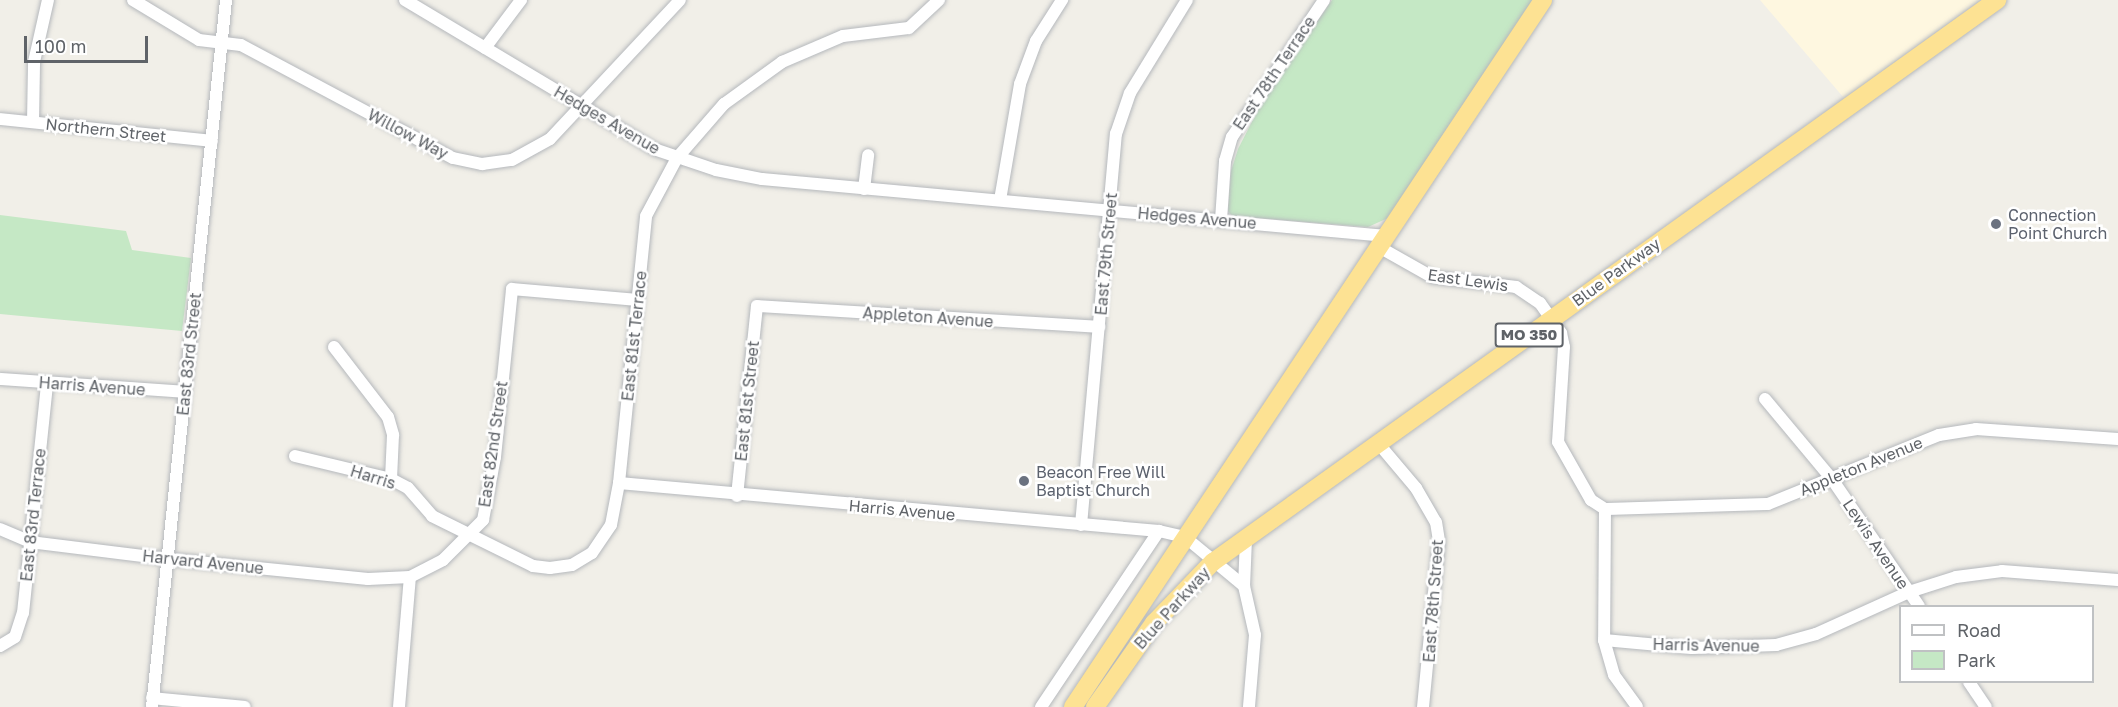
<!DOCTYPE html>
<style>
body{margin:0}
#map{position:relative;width:2118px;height:707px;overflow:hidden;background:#f1efe8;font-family:"Golos Text",sans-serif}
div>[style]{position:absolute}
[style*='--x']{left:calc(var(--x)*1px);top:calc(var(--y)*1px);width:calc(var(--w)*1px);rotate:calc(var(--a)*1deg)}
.commercial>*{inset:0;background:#fef7e0}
.green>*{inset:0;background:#c5e8c5}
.roads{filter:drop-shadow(0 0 2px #b5b8bc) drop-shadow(0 0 2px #b5b8bc)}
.minor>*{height:12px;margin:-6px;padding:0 6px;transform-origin:6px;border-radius:6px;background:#fff}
.highway>*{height:18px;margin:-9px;padding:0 9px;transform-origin:9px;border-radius:9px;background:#fde293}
.dots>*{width:16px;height:16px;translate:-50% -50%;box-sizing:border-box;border:3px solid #fff;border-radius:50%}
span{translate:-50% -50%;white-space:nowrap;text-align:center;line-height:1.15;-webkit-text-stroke:5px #fff;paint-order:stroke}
.shield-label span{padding:2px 4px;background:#fff;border:2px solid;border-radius:4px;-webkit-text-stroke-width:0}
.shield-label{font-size:15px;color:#5f6368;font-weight:700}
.street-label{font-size:16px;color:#5f6368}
.worship-label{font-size:16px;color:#5b616d}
.left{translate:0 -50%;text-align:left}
.legend{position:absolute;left:1899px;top:605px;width:195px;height:78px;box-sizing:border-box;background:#fff;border:2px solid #bfc1c3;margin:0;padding:8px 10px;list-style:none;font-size:18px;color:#5f6368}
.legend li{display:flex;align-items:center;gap:12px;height:30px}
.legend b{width:30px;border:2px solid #bfc1c3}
.scale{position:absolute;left:24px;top:36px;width:124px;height:27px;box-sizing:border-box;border:3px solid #5f6368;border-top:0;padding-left:8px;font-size:18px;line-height:21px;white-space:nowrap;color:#5f6368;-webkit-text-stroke:4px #fff;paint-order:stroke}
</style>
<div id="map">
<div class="commercial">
<i style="clip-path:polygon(1760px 0,1980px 0,1844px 98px)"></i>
</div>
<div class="green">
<i style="clip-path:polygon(1332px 0,1533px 0,1388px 218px,1368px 227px,1232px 216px,1228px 211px,1231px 171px,1238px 149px,1259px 108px)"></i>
<i style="clip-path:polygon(0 215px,126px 231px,132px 250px,191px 258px,182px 331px,0 314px)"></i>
</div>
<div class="roads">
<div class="minor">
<i style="--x:133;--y:0;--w:77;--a:31.2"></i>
<i style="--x:199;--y:40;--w:42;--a:6.8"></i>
<i style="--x:241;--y:45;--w:240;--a:28.1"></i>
<i style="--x:453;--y:158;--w:30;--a:12"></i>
<i style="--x:482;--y:164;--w:30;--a:-8"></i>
<i style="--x:512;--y:160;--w:43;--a:-28.9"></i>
<i style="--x:550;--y:139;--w:190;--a:-46.9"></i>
<i style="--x:405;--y:0;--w:290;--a:30.9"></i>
<i style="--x:654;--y:149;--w:65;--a:18.7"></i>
<i style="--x:716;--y:170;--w:47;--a:11.1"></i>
<i style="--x:762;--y:179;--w:627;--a:5.22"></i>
<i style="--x:485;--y:48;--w:60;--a:-53.1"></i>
<i style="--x:0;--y:119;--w:213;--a:5.9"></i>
<i style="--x:33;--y:122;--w:60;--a:-89"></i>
<i style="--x:34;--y:62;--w:64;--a:-77.3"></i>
<i style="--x:864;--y:189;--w:34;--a:-83"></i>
<i style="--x:1000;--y:200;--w:118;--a:-80.2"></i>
<i style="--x:1020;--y:84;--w:46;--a:-69.6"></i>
<i style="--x:1036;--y:41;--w:49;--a:-57.6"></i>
<i style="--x:1221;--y:220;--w:59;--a:-86.1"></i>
<i style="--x:1225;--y:161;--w:25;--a:-74"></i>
<i style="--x:1232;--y:137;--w:165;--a:-56.1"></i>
<i style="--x:1379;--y:247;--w:61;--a:29.5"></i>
<i style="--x:1432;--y:277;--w:85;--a:6.8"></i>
<i style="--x:1516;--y:287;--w:29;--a:34"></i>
<i style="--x:1540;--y:303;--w:37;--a:55"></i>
<i style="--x:1561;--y:333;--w:14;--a:78"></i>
<i style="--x:1564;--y:347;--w:95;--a:93.6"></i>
<i style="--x:1558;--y:442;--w:67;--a:60.4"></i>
<i style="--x:1591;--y:500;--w:17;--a:33"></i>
<i style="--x:1605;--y:509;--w:163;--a:-1.8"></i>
<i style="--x:1768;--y:504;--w:184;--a:-22"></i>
<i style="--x:1939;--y:435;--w:37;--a:-9"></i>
<i style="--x:1976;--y:429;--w:142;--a:4"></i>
<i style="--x:757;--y:306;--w:343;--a:3.5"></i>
<i style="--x:334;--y:347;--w:88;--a:52.4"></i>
<i style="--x:388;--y:417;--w:19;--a:74"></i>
<i style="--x:393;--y:435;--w:44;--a:92.6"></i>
<i style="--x:0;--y:379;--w:185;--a:4"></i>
<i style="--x:1765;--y:399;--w:104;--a:50.1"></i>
<i style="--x:1832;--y:479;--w:154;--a:55.6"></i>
<i style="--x:1378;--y:443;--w:59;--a:49.8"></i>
<i style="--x:1416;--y:488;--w:39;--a:60"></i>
<i style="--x:1436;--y:522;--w:19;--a:81"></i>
<i style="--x:1439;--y:541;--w:167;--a:95.5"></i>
<i style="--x:295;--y:456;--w:99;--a:13.5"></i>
<i style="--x:391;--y:479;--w:19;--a:28"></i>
<i style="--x:408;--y:488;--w:37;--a:49"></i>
<i style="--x:432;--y:516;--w:113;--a:26.3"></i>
<i style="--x:533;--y:566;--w:17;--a:7"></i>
<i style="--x:550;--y:568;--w:22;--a:-8"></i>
<i style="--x:572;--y:565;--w:23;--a:-31"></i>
<i style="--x:592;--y:553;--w:34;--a:-56"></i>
<i style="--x:611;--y:525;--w:43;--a:-79.2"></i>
<i style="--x:619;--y:483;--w:268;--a:-84.2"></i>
<i style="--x:646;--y:216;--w:66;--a:-61.9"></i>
<i style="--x:677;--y:158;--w:72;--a:-49"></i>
<i style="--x:724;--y:104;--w:72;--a:-35.9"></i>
<i style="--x:782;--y:62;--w:66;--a:-23.1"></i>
<i style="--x:843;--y:36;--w:66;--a:-6.9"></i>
<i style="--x:909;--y:28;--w:41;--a:-43"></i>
<i style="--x:619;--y:483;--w:542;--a:5.08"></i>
<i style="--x:1159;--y:531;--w:27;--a:13"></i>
<i style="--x:1185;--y:537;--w:77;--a:39.7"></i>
<i style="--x:737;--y:496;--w:191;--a:-84"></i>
<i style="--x:1605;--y:509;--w:131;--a:90.4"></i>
<i style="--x:1604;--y:640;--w:36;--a:74"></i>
<i style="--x:1614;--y:675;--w:39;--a:54"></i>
<i style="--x:1081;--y:525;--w:393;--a:-84.9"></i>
<i style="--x:1116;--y:134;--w:43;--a:-71.1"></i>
<i style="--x:1130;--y:93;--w:109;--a:-58.5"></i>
<i style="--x:0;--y:529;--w:33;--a:23"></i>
<i style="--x:30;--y:542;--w:138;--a:7.1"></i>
<i style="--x:167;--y:559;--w:202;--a:5.7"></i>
<i style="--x:368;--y:579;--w:42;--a:-2.7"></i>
<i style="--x:410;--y:577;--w:37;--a:-27"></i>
<i style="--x:443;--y:560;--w:57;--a:-45"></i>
<i style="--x:483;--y:520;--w:64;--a:-79.2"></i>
<i style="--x:495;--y:457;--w:169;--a:-84.2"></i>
<i style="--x:512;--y:289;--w:126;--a:5"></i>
<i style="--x:1246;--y:539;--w:47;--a:92.4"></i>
<i style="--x:1244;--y:586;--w:50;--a:77.3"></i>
<i style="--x:1255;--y:635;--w:72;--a:94.8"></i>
<i style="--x:1604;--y:640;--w:88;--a:5.2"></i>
<i style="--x:1692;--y:648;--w:84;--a:-2"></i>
<i style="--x:1776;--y:645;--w:41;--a:-15.4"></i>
<i style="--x:1816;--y:634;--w:102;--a:-24.3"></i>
<i style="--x:1909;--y:592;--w:49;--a:-17.7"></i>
<i style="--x:1956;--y:577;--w:46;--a:-7.4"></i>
<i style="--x:2002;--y:571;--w:116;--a:4.4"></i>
<i style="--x:0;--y:646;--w:17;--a:-31"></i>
<i style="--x:15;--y:637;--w:25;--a:-72"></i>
<i style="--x:23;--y:613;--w:230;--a:-84"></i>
<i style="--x:1969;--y:682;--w:30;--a:56"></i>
<i style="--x:152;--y:698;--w:93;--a:5.5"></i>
<i style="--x:152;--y:707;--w:711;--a:-84.02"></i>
<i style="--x:399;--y:707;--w:130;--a:-85.2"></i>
<i style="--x:1041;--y:707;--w:212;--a:-56.2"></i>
</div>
<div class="highway">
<i style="--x:1073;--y:707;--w:849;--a:-56.38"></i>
<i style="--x:1095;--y:707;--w:103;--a:-54.9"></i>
<i style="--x:1154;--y:623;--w:85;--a:-46"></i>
<i style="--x:1213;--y:562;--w:965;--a:-35.63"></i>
</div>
</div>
<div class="dots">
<i style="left:1996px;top:224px;background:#6b7280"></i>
<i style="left:1024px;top:481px;background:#6b7280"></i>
</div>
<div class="shield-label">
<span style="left:1529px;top:335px">MO 350</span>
</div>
<div class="street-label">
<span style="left:1274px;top:73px;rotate:-56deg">East 78th Terrace</span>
<span style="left:607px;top:120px;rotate:30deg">Hedges Avenue</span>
<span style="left:106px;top:130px;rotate:6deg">Northern Street</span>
<span style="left:408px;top:134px;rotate:28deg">Willow Way</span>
<span style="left:1197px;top:218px;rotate:5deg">Hedges Avenue</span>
<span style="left:1106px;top:254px;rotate:-85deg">East 79th Street</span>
<span style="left:1616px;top:272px;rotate:-36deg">Blue Parkway</span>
<span style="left:1468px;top:280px;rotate:8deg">East Lewis</span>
<span style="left:928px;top:317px;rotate:4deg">Appleton Avenue</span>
<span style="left:634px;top:336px;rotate:-84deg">East 81st Terrace</span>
<span style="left:189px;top:354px;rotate:-84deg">East 83rd Street</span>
<span style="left:92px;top:386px;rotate:4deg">Harris Avenue</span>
<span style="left:747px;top:401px;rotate:-84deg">East 81st Street</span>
<span style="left:493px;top:444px;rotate:-82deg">East 82nd Street</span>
<span style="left:1861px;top:466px;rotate:-22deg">Appleton Avenue</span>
<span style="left:373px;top:477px;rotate:17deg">Harris</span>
<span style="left:902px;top:510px;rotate:5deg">Harris Avenue</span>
<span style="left:33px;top:515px;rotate:-84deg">East 83rd Terrace</span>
<span style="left:1876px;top:544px;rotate:56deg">Lewis Avenue</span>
<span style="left:203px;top:562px;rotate:6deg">Harvard Avenue</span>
<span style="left:1433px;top:601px;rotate:-86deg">East 78th Street</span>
<span style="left:1172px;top:608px;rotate:-48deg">Blue Parkway</span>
<span style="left:1706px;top:645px;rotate:1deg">Harris Avenue</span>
</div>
<div class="worship-label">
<span class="left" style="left:2008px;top:224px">Connection<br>Point Church</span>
<span class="left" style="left:1036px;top:481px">Beacon Free Will<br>Baptist Church</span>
</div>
<ul class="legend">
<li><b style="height:8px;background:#fff"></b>Road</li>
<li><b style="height:16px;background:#c5e8c5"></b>Park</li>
</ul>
<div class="scale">100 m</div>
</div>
